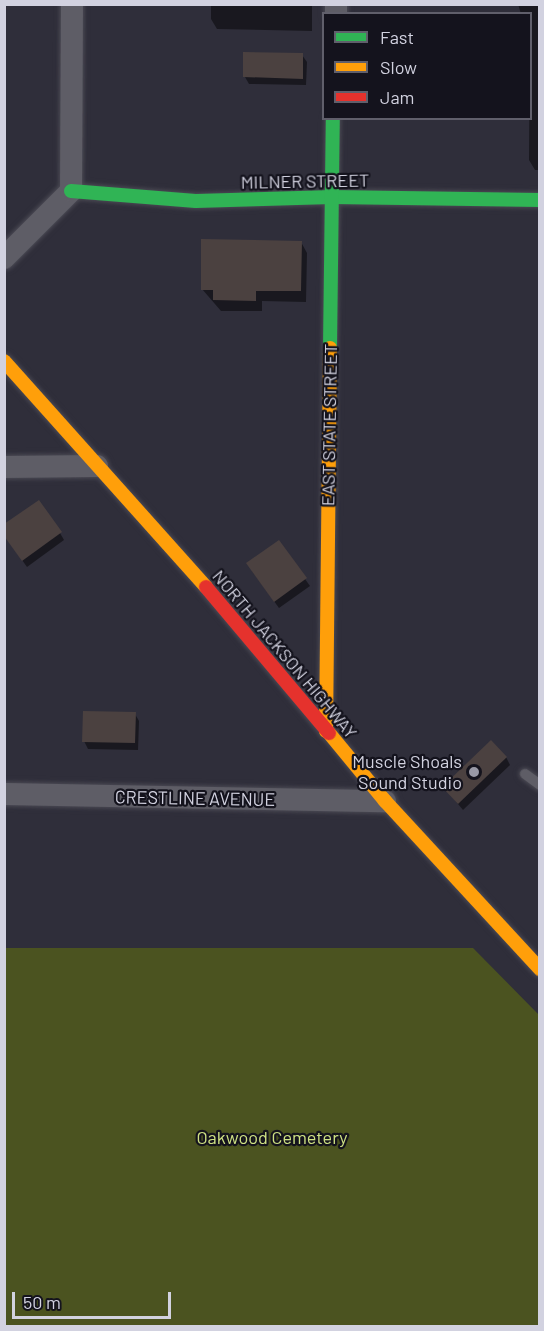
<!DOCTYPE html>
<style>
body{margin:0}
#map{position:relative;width:544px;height:1331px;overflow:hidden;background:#2f2e3a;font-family:Barlow,sans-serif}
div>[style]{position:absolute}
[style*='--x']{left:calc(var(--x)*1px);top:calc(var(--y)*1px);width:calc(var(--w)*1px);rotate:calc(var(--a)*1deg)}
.green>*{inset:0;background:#4b5320}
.shadow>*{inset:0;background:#0007}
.building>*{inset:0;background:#4b4140}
.roads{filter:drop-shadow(0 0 2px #4a4953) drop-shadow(0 0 2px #4a4953)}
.lane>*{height:10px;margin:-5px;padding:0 5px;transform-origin:5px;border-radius:5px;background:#5e5d66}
.street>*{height:22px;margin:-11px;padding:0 11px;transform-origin:11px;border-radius:11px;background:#5e5d66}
.fast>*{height:14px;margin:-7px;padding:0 7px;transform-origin:7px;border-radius:7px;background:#30b455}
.slow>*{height:14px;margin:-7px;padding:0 7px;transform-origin:7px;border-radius:7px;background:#ff9f0a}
.jam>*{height:14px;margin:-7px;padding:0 7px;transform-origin:7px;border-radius:7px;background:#e5322d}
.dots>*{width:16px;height:16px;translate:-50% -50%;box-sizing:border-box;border:3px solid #14131d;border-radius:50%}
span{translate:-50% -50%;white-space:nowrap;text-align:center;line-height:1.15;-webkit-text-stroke:4.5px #14131d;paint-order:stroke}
.street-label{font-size:18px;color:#d2d2e0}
.poi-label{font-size:18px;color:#d2d2e0}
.right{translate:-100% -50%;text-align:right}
.park-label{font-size:18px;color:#cfe284}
.frame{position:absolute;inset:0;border:6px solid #d2d2e0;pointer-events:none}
.legend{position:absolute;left:322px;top:12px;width:210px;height:108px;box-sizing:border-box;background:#14131d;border:2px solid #605f6b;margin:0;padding:8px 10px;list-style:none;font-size:18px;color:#d2d2e0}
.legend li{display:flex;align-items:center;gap:12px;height:30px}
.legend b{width:30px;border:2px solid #605f6b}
.scale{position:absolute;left:12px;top:1292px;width:159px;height:27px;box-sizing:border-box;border:3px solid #d2d2e0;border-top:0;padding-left:8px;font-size:18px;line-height:21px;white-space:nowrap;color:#d2d2e0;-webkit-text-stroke:4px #14131d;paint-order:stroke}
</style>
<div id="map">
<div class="green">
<i style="clip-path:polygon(4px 948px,473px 948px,539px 1015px,539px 1326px,5px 1326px)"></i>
</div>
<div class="shadow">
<i style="clip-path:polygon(211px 4px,312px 4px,312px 31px,217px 29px,211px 19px)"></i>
<i style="clip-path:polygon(518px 4px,540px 4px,540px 170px,535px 170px,529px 160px,530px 14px,521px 14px)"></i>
<i style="clip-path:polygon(245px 54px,302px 55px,307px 62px,306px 85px,249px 84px,245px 77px)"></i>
<i style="clip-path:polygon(301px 242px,307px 253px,306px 302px,262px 301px,262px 311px,221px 311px,202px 289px)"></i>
<i style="clip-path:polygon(60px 533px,64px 540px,27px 567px,4px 535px)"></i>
<i style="clip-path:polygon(252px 571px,305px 579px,310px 586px,279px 608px)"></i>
<i style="clip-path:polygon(135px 714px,139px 721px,138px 750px,88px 749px,84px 741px)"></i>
<i style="clip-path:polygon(506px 757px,510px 765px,463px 810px,444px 787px)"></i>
</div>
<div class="building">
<i style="clip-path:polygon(243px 52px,303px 53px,303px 79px,243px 77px)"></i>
<i style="clip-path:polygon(201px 239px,302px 241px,301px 291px,256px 291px,256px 301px,213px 300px,213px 290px,201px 290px)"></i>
<i style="clip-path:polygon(39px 500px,62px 532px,22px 561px,4px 536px,4px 524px)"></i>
<i style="clip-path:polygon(279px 540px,307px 578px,274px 602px,246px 563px)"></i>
<i style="clip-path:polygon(83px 711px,136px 712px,135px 743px,82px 742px)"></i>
<i style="clip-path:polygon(491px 740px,507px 757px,458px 804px,442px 787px)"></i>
</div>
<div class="roads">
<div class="lane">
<i style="--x:525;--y:774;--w:19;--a:36"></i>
</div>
<div class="street">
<i style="--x:336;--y:14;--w:10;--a:-90"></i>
<i style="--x:4;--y:258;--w:95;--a:-45"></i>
<i style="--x:71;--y:191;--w:187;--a:-89.7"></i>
<i style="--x:4;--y:467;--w:93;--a:-0.6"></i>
<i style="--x:4;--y:794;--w:381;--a:1.1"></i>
</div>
<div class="fast">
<i style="--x:71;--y:191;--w:125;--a:4.6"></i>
<i style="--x:196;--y:201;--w:136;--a:-1.7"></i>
<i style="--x:332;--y:197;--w:208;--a:0.8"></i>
<i style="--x:330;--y:348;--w:230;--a:-89.3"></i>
</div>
<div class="slow">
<i style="--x:4;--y:361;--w:303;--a:48.2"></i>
<i style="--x:326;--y:731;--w:383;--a:-89.4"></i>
<i style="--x:329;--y:733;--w:88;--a:50.5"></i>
<i style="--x:385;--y:801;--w:229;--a:47.3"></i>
</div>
<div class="jam">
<i style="--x:206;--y:587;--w:191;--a:49.9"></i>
</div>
</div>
<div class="dots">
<i style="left:474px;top:772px;background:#9999a6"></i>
</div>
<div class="street-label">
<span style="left:305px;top:181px;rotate:-1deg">MILNER STREET</span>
<span style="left:329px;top:425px;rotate:-89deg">EAST STATE STREET</span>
<span style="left:285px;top:654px;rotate:50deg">NORTH JACKSON HIGHWAY</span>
<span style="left:195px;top:798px;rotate:1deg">CRESTLINE AVENUE</span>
</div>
<div class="poi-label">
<span class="right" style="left:462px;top:772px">Muscle Shoals<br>Sound Studio</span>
</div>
<div class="park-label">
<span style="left:272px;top:1137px">Oakwood Cemetery</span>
</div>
<div class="frame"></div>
<ul class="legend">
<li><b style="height:8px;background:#30b455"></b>Fast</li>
<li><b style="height:8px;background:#ff9f0a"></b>Slow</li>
<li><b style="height:8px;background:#e5322d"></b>Jam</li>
</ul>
<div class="scale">50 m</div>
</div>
